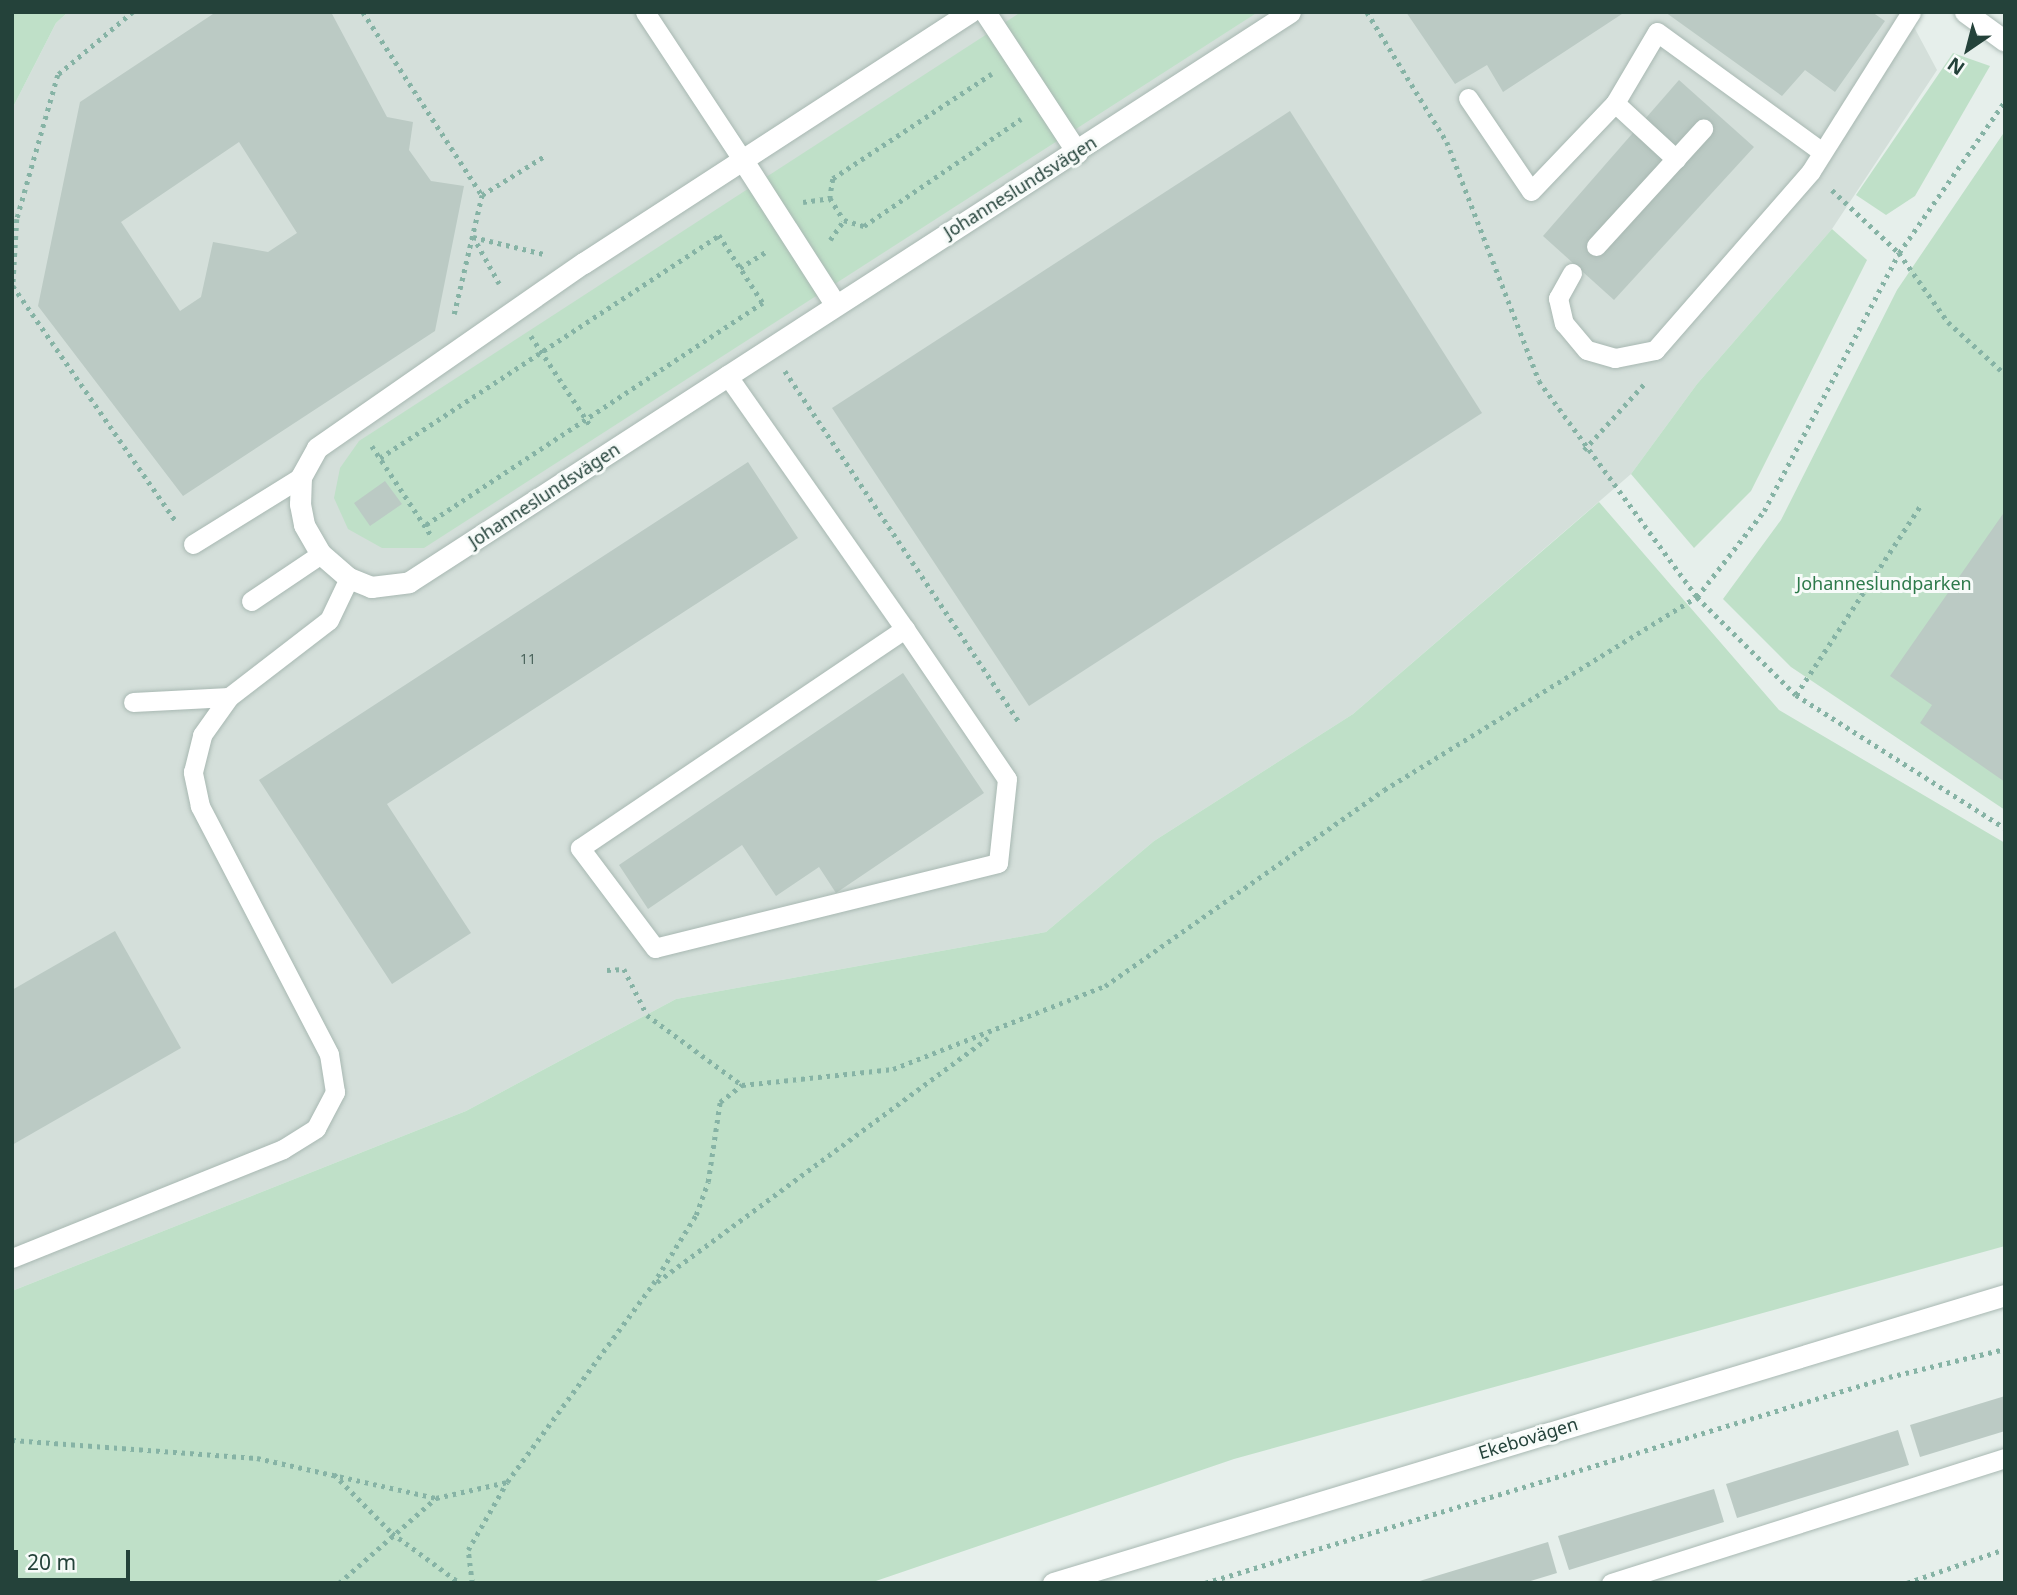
<!DOCTYPE html>
<meta charset="utf-8">
<style>
body{margin:0}
#map{position:relative;width:2017px;height:1595px;overflow:hidden;background:#e6efeb;font-family:"Noto Sans",sans-serif}
div>[style]{position:absolute}
[style*='--x']{left:calc(var(--x)*1px);top:calc(var(--y)*1px);width:calc(var(--w)*1px);rotate:calc(var(--a)*1deg)}
.built>*{inset:0;background:#d4dfda}
.green>*{inset:0;background:#bfe0c8}
.building>*{inset:0;background:#bbcac4}
.path>*{height:4.5px;margin-top:-2.25px;transform-origin:0;background:repeating-linear-gradient(90deg,#86b3a5 0 3.5px,transparent 0 8.5px)}
.roads{filter:drop-shadow(0 0 2px #a8b8b2) drop-shadow(0 0 2px #a8b8b2)}
.service>*{height:19px;margin:-9.5px;padding:0 9.5px;transform-origin:9.5px;border-radius:9.5px;background:#fff}
.minor>*{height:21px;margin:-10.5px;padding:0 10.5px;transform-origin:10.5px;border-radius:10.5px;background:#fff}
.tertiary>*{height:21px;margin:-10.5px;padding:0 10.5px;transform-origin:10.5px;border-radius:10.5px;background:#fff}
span{translate:-50% -50%;white-space:nowrap;text-align:center;line-height:1.15;-webkit-text-stroke:6px #f7fbf9;paint-order:stroke}
.number-label{font-size:14px;color:#4a645c}
.number-label span{-webkit-text-stroke-width:0}
.street-label{font-size:18px;color:#24423a}
.park-label{font-size:18px;color:#2d7a4b}
.frame{position:absolute;inset:0;border:14px solid #24423a;pointer-events:none}
.north{position:absolute;left:1933px;top:14px;width:70px;height:70px;-webkit-text-stroke:5px #f7fbf9;paint-order:stroke;rotate:215deg;font-size:19px;font-weight:700;line-height:28px;text-align:center;color:#24423a}
.north::after{content:'';display:block;margin:auto;width:24px;height:32px;background:#24423a;clip-path:polygon(50% 0,100% 100%,50% 72%,0 100%)}
.scale{position:absolute;left:14px;top:1550px;width:116px;height:32px;box-sizing:border-box;border:4px solid #24423a;border-top:0;padding-left:9px;font-size:21px;line-height:24px;white-space:nowrap;color:#24423a;-webkit-text-stroke:5px #f7fbf9;paint-order:stroke}
</style>
<div id="map">
<div class="built">
<i style="clip-path:polygon(68px 12px,1906px 12px,1937px 70px,1832px 229px,1697px 384px,1631px 474px,1353px 714px,1154px 841px,1046px 932px,676px 999px,466px 1111px,12px 1291px,12px 109px,56px 23px)"></i>
</div>
<div class="green">
<i style="clip-path:polygon(12px 12px,68px 12px,56px 23px,12px 109px)"></i>
<i style="clip-path:polygon(1021px 12px,1258px 12px,424px 548px,382px 548px,348px 529px,334px 498px,340px 468px,359px 441px)"></i>
<i style="clip-path:polygon(1953px 53px,1990px 66px,1915px 196px,1886px 215px,1856px 195px)"></i>
<i style="clip-path:polygon(2005px 131px,2005px 810px,1791px 667px,1723px 599px,1781px 520px,1897px 290px)"></i>
<i style="clip-path:polygon(1832px 229px,1867px 260px,1751px 491px,1694px 548px,1631px 474px,1697px 384px)"></i>
<i style="clip-path:polygon(1599px 502px,1779px 710px,2005px 843px,2005px 1246px,1234px 1459px,870px 1583px,12px 1583px,12px 1291px,466px 1111px,676px 999px,1046px 932px,1154px 841px,1353px 714px)"></i>
</div>
<div class="building">
<i style="clip-path:polygon(evenodd,216px 12px,331px 12px,387px 117px,413px 122px,409px 150px,431px 181px,464px 186px,435px 331px,183px 496px,38px 306px,80px 102px,216px 12px,239px 142px,297px 233px,268px 252px,213px 242px,201px 297px,180px 311px,121px 222px,239px 142px)"></i>
<i style="clip-path:polygon(1406px 12px,1625px 12px,1503px 92px,1487px 65px,1455px 84px)"></i>
<i style="clip-path:polygon(1665px 12px,1872px 12px,1885px 21px,1835px 92px,1805px 70px,1782px 96px)"></i>
<i style="clip-path:polygon(1679px 80px,1754px 147px,1614px 300px,1543px 236px)"></i>
<i style="clip-path:polygon(1290px 111px,1482px 413px,1029px 706px,832px 408px)"></i>
<i style="clip-path:polygon(748px 462px,798px 538px,387px 804px,471px 933px,392px 984px,259px 780px)"></i>
<i style="clip-path:polygon(385px 481px,402px 504px,370px 526px,354px 503px)"></i>
<i style="clip-path:polygon(2005px 511px,2005px 782px,1920px 723px,1932px 705px,1890px 676px)"></i>
<i style="clip-path:polygon(903px 673px,984px 793px,836px 893px,819px 867px,776px 896px,742px 845px,648px 909px,619px 865px)"></i>
<i style="clip-path:polygon(115px 931px,181px 1048px,12px 1145px,12px 990px)"></i>
<i style="clip-path:polygon(2005px 1396px,2005px 1431px,1920px 1457px,1910px 1425px)"></i>
<i style="clip-path:polygon(1898px 1430px,1909px 1465px,1737px 1518px,1726px 1484px)"></i>
<i style="clip-path:polygon(1714px 1489px,1724px 1522px,1569px 1570px,1558px 1536px)"></i>
<i style="clip-path:polygon(1548px 1542px,1557px 1573px,1524px 1583px,1413px 1583px)"></i>
</div>
<div class="path">
<i style="--x:133;--y:12;--w:98;--a:140"></i>
<i style="--x:58;--y:75;--w:150;--a:105.9"></i>
<i style="--x:17;--y:219;--w:67;--a:93.4"></i>
<i style="--x:13;--y:286;--w:286;--a:55.3"></i>
<i style="--x:363;--y:12;--w:218;--a:57"></i>
<i style="--x:1367;--y:12;--w:153;--a:58.4"></i>
<i style="--x:1447;--y:142;--w:256;--a:68.9"></i>
<i style="--x:1539;--y:381;--w:268;--a:53.8"></i>
<i style="--x:1697;--y:597;--w:139;--a:44.7"></i>
<i style="--x:1796;--y:695;--w:248;--a:32.5"></i>
<i style="--x:992;--y:74;--w:191;--a:146.6"></i>
<i style="--x:833;--y:179;--w:19;--a:99"></i>
<i style="--x:830;--y:198;--w:26;--a:58"></i>
<i style="--x:844;--y:220;--w:21;--a:17"></i>
<i style="--x:864;--y:226;--w:190;--a:-34.3"></i>
<i style="--x:1832;--y:190;--w:92;--a:43.2"></i>
<i style="--x:1899;--y:253;--w:85;--a:54.6"></i>
<i style="--x:1948;--y:322;--w:77;--a:42.4"></i>
<i style="--x:803;--y:202;--w:27;--a:-8"></i>
<i style="--x:830;--y:240;--w:24;--a:-55"></i>
<i style="--x:740;--y:268;--w:31;--a:-32"></i>
<i style="--x:499;--y:284;--w:54;--a:-119"></i>
<i style="--x:473;--y:237;--w:73;--a:13.5"></i>
<i style="--x:454;--y:314;--w:122;--a:-76.8"></i>
<i style="--x:482;--y:195;--w:72;--a:-31.9"></i>
<i style="--x:531;--y:336;--w:110;--a:56.5"></i>
<i style="--x:785;--y:371;--w:423;--a:56.3"></i>
<i style="--x:372;--y:446;--w:107;--a:56.5"></i>
<i style="--x:1584;--y:450;--w:91;--a:-47.7"></i>
<i style="--x:380;--y:458;--w:406;--a:-33.3"></i>
<i style="--x:719;--y:235;--w:81;--a:57.1"></i>
<i style="--x:763;--y:303;--w:405;--a:146.6"></i>
<i style="--x:1796;--y:695;--w:226;--a:-56.7"></i>
<i style="--x:607;--y:970;--w:17;--a:-3"></i>
<i style="--x:624;--y:969;--w:51;--a:63.4"></i>
<i style="--x:647;--y:1015;--w:118;--a:36.4"></i>
<i style="--x:657;--y:1282;--w:411;--a:-36.4"></i>
<i style="--x:12;--y:1440;--w:246;--a:4.2"></i>
<i style="--x:257;--y:1458;--w:183;--a:12.6"></i>
<i style="--x:436;--y:1498;--w:73;--a:-12.7"></i>
<i style="--x:334;--y:1474;--w:83;--a:45.5"></i>
<i style="--x:392;--y:1533;--w:84;--a:36.3"></i>
<i style="--x:339;--y:1583;--w:129;--a:-41.2"></i>
<i style="--x:472;--y:1583;--w:33;--a:-97"></i>
<i style="--x:468;--y:1550;--w:78;--a:-60.2"></i>
<i style="--x:507;--y:1482;--w:246;--a:-53.6"></i>
<i style="--x:653;--y:1284;--w:81;--a:-58.1"></i>
<i style="--x:696;--y:1215;--w:35;--a:-70"></i>
<i style="--x:708;--y:1182;--w:81;--a:-81.5"></i>
<i style="--x:720;--y:1102;--w:28;--a:-38"></i>
<i style="--x:742;--y:1085;--w:152;--a:-6"></i>
<i style="--x:893;--y:1069;--w:228;--a:-21.4"></i>
<i style="--x:1105;--y:986;--w:341;--a:-35.1"></i>
<i style="--x:1384;--y:790;--w:368;--a:-31.7"></i>
<i style="--x:1697;--y:597;--w:109;--a:-52.1"></i>
<i style="--x:1764;--y:511;--w:291;--a:-62.4"></i>
<i style="--x:1899;--y:253;--w:185;--a:-55.1"></i>
<i style="--x:1205;--y:1583;--w:714;--a:-16.76"></i>
<i style="--x:1889;--y:1377;--w:119;--a:-13.6"></i>
<i style="--x:1907;--y:1583;--w:104;--a:-19.1"></i>
</div>
<div class="roads">
<div class="service">
<i style="--x:645;--y:12;--w:176;--a:56.6"></i>
<i style="--x:1468;--y:98;--w:112;--a:55.9"></i>
<i style="--x:1531;--y:191;--w:122;--a:-46.3"></i>
<i style="--x:1615;--y:103;--w:82;--a:-59.4"></i>
<i style="--x:1657;--y:32;--w:204;--a:36"></i>
<i style="--x:1615;--y:103;--w:83;--a:42.6"></i>
<i style="--x:1596;--y:246;--w:159;--a:-47.6"></i>
<i style="--x:1572;--y:273;--w:29;--a:119"></i>
<i style="--x:1558;--y:298;--w:26;--a:77"></i>
<i style="--x:1564;--y:323;--w:35;--a:50"></i>
<i style="--x:1587;--y:350;--w:29;--a:16"></i>
<i style="--x:1615;--y:358;--w:41;--a:-11.3"></i>
<i style="--x:1655;--y:350;--w:237;--a:-48.9"></i>
<i style="--x:1811;--y:171;--w:188;--a:-57.8"></i>
<i style="--x:727;--y:375;--w:310;--a:55"></i>
<i style="--x:905;--y:629;--w:181;--a:55.8"></i>
<i style="--x:1007;--y:779;--w:84;--a:96.1"></i>
<i style="--x:998;--y:863;--w:353;--a:166.1"></i>
<i style="--x:655;--y:948;--w:125;--a:-126.9"></i>
<i style="--x:580;--y:848;--w:392;--a:-34"></i>
<i style="--x:193;--y:544;--w:127;--a:-31.8"></i>
<i style="--x:251;--y:601;--w:84;--a:-33.9"></i>
<i style="--x:133;--y:702;--w:96;--a:-3"></i>
<i style="--x:229;--y:697;--w:126;--a:-37.6"></i>
<i style="--x:329;--y:620;--w:47;--a:-64.5"></i>
<i style="--x:12;--y:1258;--w:292;--a:-21.9"></i>
<i style="--x:283;--y:1149;--w:39;--a:-32"></i>
<i style="--x:316;--y:1128;--w:41;--a:-62.2"></i>
<i style="--x:335;--y:1092;--w:38;--a:-99"></i>
<i style="--x:329;--y:1054;--w:280;--a:-117.5"></i>
<i style="--x:200;--y:806;--w:35;--a:-102"></i>
<i style="--x:193;--y:772;--w:38;--a:-76"></i>
<i style="--x:202;--y:735;--w:47;--a:-54.6"></i>
<i style="--x:1611;--y:1583;--w:413;--a:-17.6"></i>
</div>
<div class="minor">
<i style="--x:970;--y:12;--w:461;--a:147"></i>
<i style="--x:583;--y:263;--w:324;--a:145.2"></i>
<i style="--x:317;--y:448;--w:33;--a:119"></i>
<i style="--x:301;--y:477;--w:27;--a:92"></i>
<i style="--x:300;--y:504;--w:21;--a:79"></i>
<i style="--x:304;--y:525;--w:34;--a:60"></i>
<i style="--x:321;--y:554;--w:37;--a:41"></i>
<i style="--x:349;--y:578;--w:24;--a:22"></i>
<i style="--x:371;--y:587;--w:38;--a:-7"></i>
<i style="--x:409;--y:582;--w:1049;--a:-32.9"></i>
<i style="--x:985;--y:12;--w:168;--a:56.7"></i>
<i style="--x:1965;--y:12;--w:49;--a:35.9"></i>
<i style="--x:742;--y:159;--w:172;--a:57.3"></i>
</div>
<div class="tertiary">
<i style="--x:1053;--y:1583;--w:995;--a:-16.83"></i>
</div>
</div>
<div class="number-label">
<span style="left:528px;top:659px">11</span>
</div>
<div class="street-label">
<span style="left:1020px;top:187px;rotate:-32deg">Johanneslundsvägen</span>
<span style="left:544px;top:495px;rotate:-33deg">Johanneslundsvägen</span>
<span style="left:1528px;top:1438px;rotate:-17deg">Ekebovägen</span>
</div>
<div class="park-label">
<span style="left:1884px;top:583px">Johanneslundparken</span>
</div>
<div class="frame"></div>
<div class="north">N</div>
<div class="scale">20 m</div>
</div>
